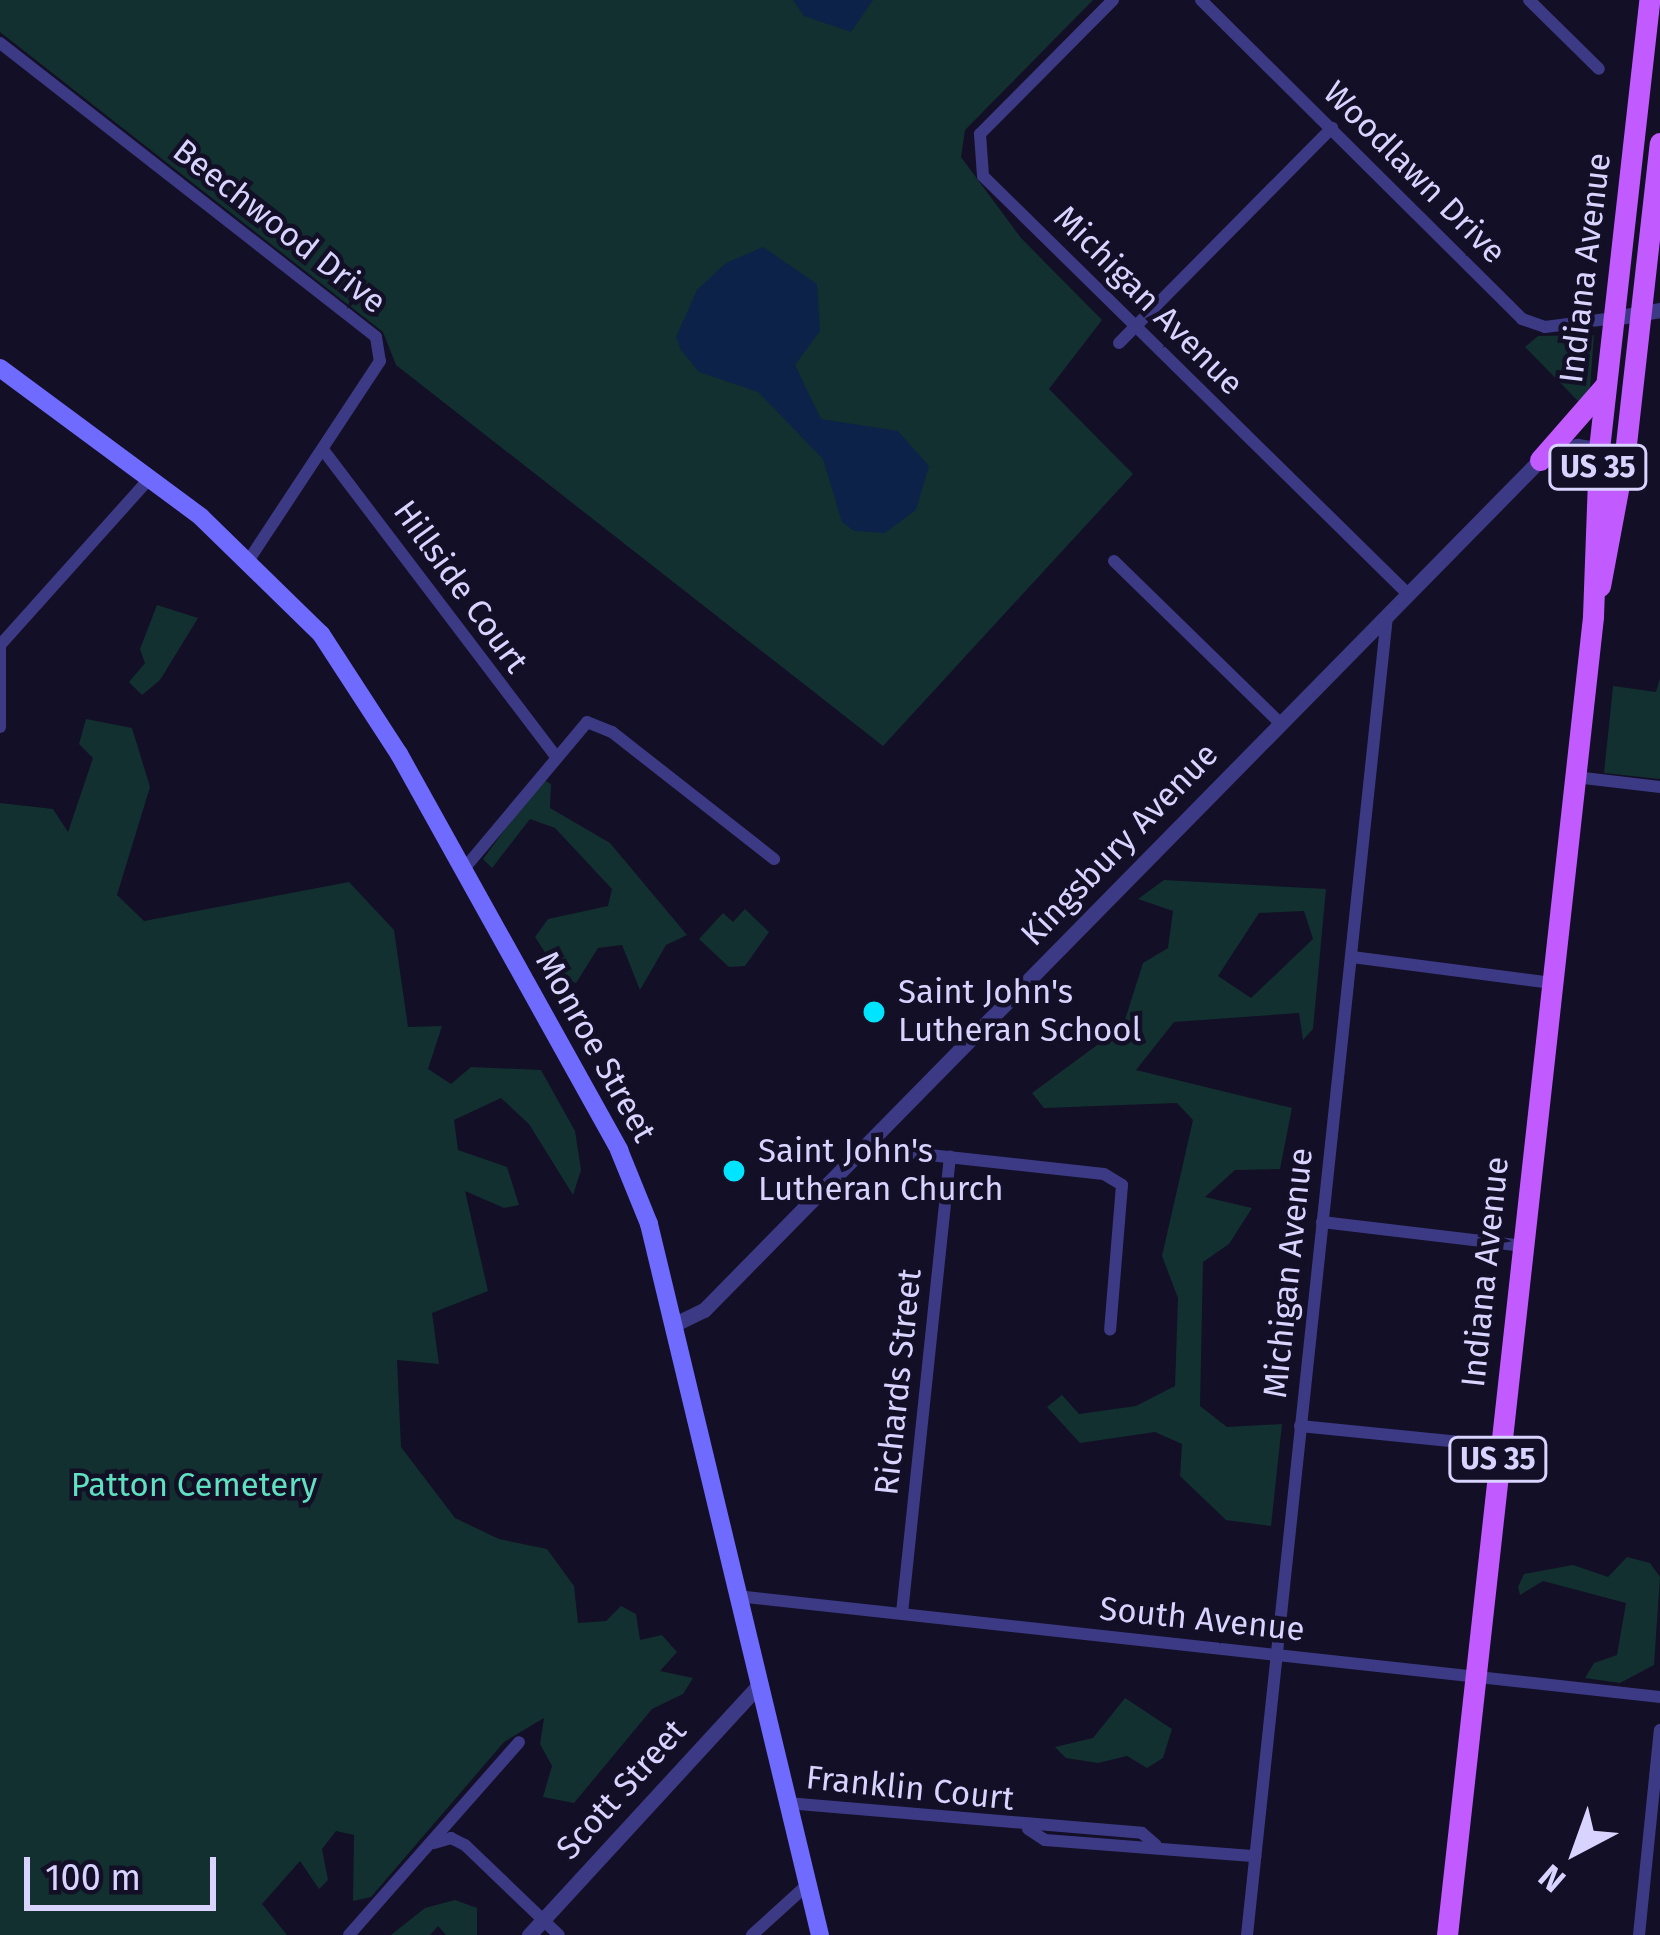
<!DOCTYPE html>
<style>
body{margin:0}
#map{position:relative;width:1660px;height:1935px;overflow:hidden;background:#130f26;font-family:"Fira Sans",sans-serif}
div>[style]{position:absolute}
[style*='--x']{left:calc(var(--x)*1px);top:calc(var(--y)*1px);width:calc(var(--w)*1px);rotate:calc(var(--a)*1deg)}
.green>*{inset:0;background:#12302f}
.water>*{inset:0;background:#0c2248}
.minor>*{height:12px;margin:-6px;padding:0 6px;transform-origin:6px;border-radius:6px;background:#3d3a85}
.tertiary>*{height:15px;margin:-7.5px;padding:0 7.5px;transform-origin:7.5px;border-radius:7.5px;background:#3d3a85}
.secondary>*{height:18px;margin:-9px;padding:0 9px;transform-origin:9px;border-radius:9px;background:#6f6bff}
.primary>*{height:21px;margin:-10.5px;padding:0 10.5px;transform-origin:10.5px;border-radius:10.5px;background:#c25bff}
.dots>*{width:33px;height:33px;translate:-50% -50%;box-sizing:border-box;border:6px solid #130f26;border-radius:50%}
span{translate:-50% -50%;white-space:nowrap;text-align:center;line-height:1.15;-webkit-text-stroke:9px #130f26;paint-order:stroke}
.shield-label span{padding:3px 9px;background:#130f26;border:3px solid;border-radius:9px;-webkit-text-stroke-width:0}
.shield-label{font-size:30px;color:#d9d4ff;font-weight:700}
.street-label{font-size:33px;color:#d9d4ff}
.poi-label{font-size:33px;color:#d9d4ff}
.left{translate:0 -50%;text-align:left}
.park-label{font-size:33px;color:#5fe0c0}
.north{position:absolute;left:1516px;top:1791px;width:120px;height:120px;-webkit-text-stroke:9px #130f26;paint-order:stroke;rotate:221deg;font-size:33px;font-weight:700;line-height:48px;text-align:center;color:#d9d4ff}
.north::after{content:'';display:block;margin:auto;width:42px;height:54px;background:#d9d4ff;clip-path:polygon(50% 0,100% 100%,50% 72%,0 100%)}
.scale{position:absolute;left:24px;top:1857px;width:192px;height:54px;box-sizing:border-box;border:6px solid #d9d4ff;border-top:0;padding-left:15px;font-size:36px;line-height:42px;white-space:nowrap;color:#d9d4ff;-webkit-text-stroke:9px #130f26;paint-order:stroke}
</style>
<div id="map">
<div class="green">
<i style="clip-path:polygon(0 0,1093px 0,965px 130px,961px 157px,1021px 238px,1102px 320px,1049px 389px,1133px 474px,883px 746px,396px 365px,383px 332px,0 32px)"></i>
<i style="clip-path:polygon(1594px 335px,1590px 388px,1580px 403px,1525px 347px,1538px 336px)"></i>
<i style="clip-path:polygon(157px 605px,198px 618px,160px 680px,142px 695px,129px 682px,145px 663px,140px 649px)"></i>
<i style="clip-path:polygon(1660px 678px,1660px 779px,1604px 773px,1613px 686px,1656px 692px)"></i>
<i style="clip-path:polygon(86px 719px,132px 728px,150px 787px,117px 895px,144px 921px,349px 882px,394px 930px,408px 1027px,442px 1026px,428px 1069px,451px 1084px,471px 1067px,541px 1070px,575px 1131px,581px 1170px,573px 1195px,529px 1124px,501px 1098px,454px 1120px,458px 1150px,507px 1167px,519px 1205px,504px 1208px,465px 1191px,488px 1291px,432px 1313px,439px 1364px,397px 1360px,401px 1447px,455px 1518px,499px 1539px,547px 1549px,574px 1586px,578px 1623px,606px 1621px,621px 1606px,636px 1614px,640px 1640px,662px 1635px,677px 1652px,660px 1671px,693px 1678px,683px 1694px,652px 1709px,574px 1803px,543px 1797px,552px 1766px,540px 1744px,544px 1718px,504px 1742px,371px 1897px,353px 1901px,354px 1835px,336px 1831px,322px 1849px,328px 1880px,319px 1889px,300px 1861px,262px 1904px,287px 1935px,0 1935px,0 803px,53px 809px,68px 832px,93px 758px,79px 744px)"></i>
<i style="clip-path:polygon(542px 779px,551px 784px,550px 808px,610px 843px,687px 935px,666px 945px,640px 990px,622px 945px,598px 948px,576px 983px,561px 977px,535px 937px,548px 919px,608px 906px,612px 889px,555px 828px,530px 819px,492px 868px,483px 859px)"></i>
<i style="clip-path:polygon(evenodd,1164px 880px,1326px 889px,1313px 1029px,1303px 1040px,1299px 1013px,1174px 1022px,1136px 1070px,1292px 1108px,1280px 1169px,1235px 1170px,1205px 1197px,1252px 1208px,1229px 1244px,1203px 1262px,1200px 1406px,1227px 1427px,1282px 1424px,1271px 1526px,1226px 1520px,1180px 1476px,1182px 1444px,1155px 1432px,1080px 1443px,1047px 1407px,1062px 1395px,1079px 1414px,1136px 1406px,1175px 1386px,1178px 1298px,1162px 1256px,1193px 1120px,1177px 1103px,1044px 1108px,1032px 1093px,1123px 1026px,1143px 963px,1168px 948px,1173px 911px,1138px 899px,1164px 880px,1304px 911px,1313px 939px,1251px 998px,1218px 976px,1259px 913px,1304px 911px)"></i>
<i style="clip-path:polygon(745px 909px,769px 932px,745px 966px,729px 967px,699px 939px,723px 913px,733px 922px)"></i>
<i style="clip-path:polygon(1627px 1557px,1650px 1563px,1660px 1577px,1654px 1665px,1620px 1683px,1585px 1678px,1594px 1663px,1617px 1655px,1626px 1603px,1543px 1581px,1520px 1595px,1518px 1587px,1524px 1574px,1573px 1565px,1608px 1577px)"></i>
<i style="clip-path:polygon(1125px 1698px,1172px 1729px,1163px 1758px,1147px 1768px,1127px 1756px,1098px 1763px,1066px 1758px,1055px 1747px,1093px 1738px)"></i>
<i style="clip-path:polygon(455px 1900px,477px 1908px,477px 1935px,446px 1935px,438px 1926px,430px 1935px,391px 1935px,425px 1908px)"></i>
</div>
<div class="water">
<i style="clip-path:polygon(793px 0,873px 0,851px 32px,804px 16px)"></i>
<i style="clip-path:polygon(763px 247px,817px 284px,820px 331px,795px 365px,821px 419px,898px 431px,929px 466px,916px 510px,885px 533px,854px 531px,842px 522px,823px 459px,758px 392px,699px 372px,681px 350px,676px 337px,697px 290px,726px 263px)"></i>
</div>
<div class="minor">
<i style="--x:1113;--y:0;--w:189;--a:134.8"></i>
<i style="--x:980;--y:134;--w:42;--a:85.9"></i>
<i style="--x:983;--y:176;--w:598;--a:44.53"></i>
<i style="--x:1201;--y:0;--w:453;--a:44.8"></i>
<i style="--x:1522;--y:319;--w:24;--a:19"></i>
<i style="--x:1545;--y:327;--w:70;--a:-7.4"></i>
<i style="--x:1529;--y:0;--w:98;--a:44.6"></i>
<i style="--x:0;--y:43;--w:477;--a:38"></i>
<i style="--x:376;--y:337;--w:24;--a:81"></i>
<i style="--x:380;--y:361;--w:236;--a:123.4"></i>
<i style="--x:1119;--y:343;--w:303;--a:-45.3"></i>
<i style="--x:324;--y:451;--w:380;--a:52.8"></i>
<i style="--x:1114;--y:561;--w:233;--a:44.3"></i>
<i style="--x:0;--y:644;--w:83;--a:90"></i>
<i style="--x:1;--y:644;--w:223;--a:-48.1"></i>
<i style="--x:1575;--y:777;--w:86;--a:6.7"></i>
<i style="--x:463;--y:870;--w:193;--a:-50"></i>
<i style="--x:587;--y:722;--w:27;--a:22"></i>
<i style="--x:612;--y:732;--w:206;--a:38.1"></i>
<i style="--x:1352;--y:957;--w:202;--a:7.4"></i>
<i style="--x:865;--y:1148;--w:240;--a:6.2"></i>
<i style="--x:1104;--y:1174;--w:21;--a:31"></i>
<i style="--x:1122;--y:1185;--w:145;--a:94.7"></i>
<i style="--x:1322;--y:1222;--w:201;--a:6.8"></i>
<i style="--x:1300;--y:1426;--w:201;--a:5.7"></i>
<i style="--x:737;--y:1596;--w:929;--a:6.24"></i>
<i style="--x:902;--y:1613;--w:459;--a:-84"></i>
<i style="--x:787;--y:1803;--w:356;--a:4.8"></i>
<i style="--x:1142;--y:1833;--w:18;--a:41"></i>
<i style="--x:1028;--y:1829;--w:20;--a:33"></i>
<i style="--x:1045;--y:1840;--w:211;--a:4.4"></i>
<i style="--x:434;--y:1843;--w:18;--a:-16"></i>
<i style="--x:451;--y:1838;--w:16;--a:27"></i>
<i style="--x:465;--y:1845;--w:130;--a:43.8"></i>
<i style="--x:349;--y:1935;--w:257;--a:-48.6"></i>
<i style="--x:752;--y:1935;--w:74;--a:-42.3"></i>
<i style="--x:1247;--y:1935;--w:1325;--a:-83.94"></i>
<i style="--x:1639;--y:1935;--w:206;--a:-84.2"></i>
</div>
<div class="tertiary">
<i style="--x:1614;--y:318;--w:47;--a:-9.9"></i>
<i style="--x:673;--y:1325;--w:34;--a:-26"></i>
<i style="--x:704;--y:1310;--w:1192;--a:-45.48"></i>
<i style="--x:1540;--y:460;--w:40;--a:-21"></i>
<i style="--x:1577;--y:446;--w:49;--a:8.3"></i>
<i style="--x:529;--y:1935;--w:340;--a:-47.4"></i>
</div>
<div class="secondary">
<i style="--x:0;--y:368;--w:250;--a:36.5"></i>
<i style="--x:201;--y:517;--w:168;--a:44.3"></i>
<i style="--x:321;--y:634;--w:143;--a:57"></i>
<i style="--x:399;--y:754;--w:453;--a:60.9"></i>
<i style="--x:619;--y:1150;--w:80;--a:67.9"></i>
<i style="--x:649;--y:1224;--w:731;--a:76.48"></i>
</div>
<div class="primary">
<i style="--x:1540;--y:460;--w:97;--a:-48.8"></i>
<i style="--x:1600;--y:586;--w:135;--a:-79.4"></i>
<i style="--x:1625;--y:453;--w:312;--a:-83.6"></i>
<i style="--x:1447;--y:1935;--w:1327;--a:-83.68"></i>
<i style="--x:1593;--y:616;--w:167;--a:-87.9"></i>
<i style="--x:1599;--y:449;--w:452;--a:-83.6"></i>
</div>
<div class="dots">
<i style="left:874px;top:1012px;background:#00e5ff"></i>
<i style="left:734px;top:1171px;background:#00e5ff"></i>
</div>
<div class="shield-label">
<span style="left:1598px;top:467px">US 35</span>
<span style="left:1498px;top:1459px">US 35</span>
</div>
<div class="street-label">
<span style="left:1414px;top:173px;rotate:45deg">Woodlawn Drive</span>
<span style="left:279px;top:227px;rotate:38deg">Beechwood Drive</span>
<span style="left:1586px;top:268px;rotate:-83deg">Indiana Avenue</span>
<span style="left:1148px;top:301px;rotate:45deg">Michigan Avenue</span>
<span style="left:460px;top:587px;rotate:54deg">Hillside Court</span>
<span style="left:1120px;top:845px;rotate:-46deg">Kingsbury Avenue</span>
<span style="left:595px;top:1047px;rotate:61deg">Monroe Street</span>
<span style="left:1486px;top:1272px;rotate:-84deg">Indiana Avenue</span>
<span style="left:1289px;top:1273px;rotate:-84deg">Michigan Avenue</span>
<span style="left:899px;top:1382px;rotate:-84deg">Richards Street</span>
<span style="left:1202px;top:1620px;rotate:6deg">South Avenue</span>
<span style="left:910px;top:1789px;rotate:6deg">Franklin Court</span>
<span style="left:622px;top:1790px;rotate:-48deg">Scott Street</span>
</div>
<div class="poi-label">
<span class="left" style="left:898px;top:1012px">Saint John's<br>Lutheran School</span>
<span class="left" style="left:758px;top:1171px">Saint John's<br>Lutheran Church</span>
</div>
<div class="park-label">
<span style="left:194px;top:1486px">Patton Cemetery</span>
</div>
<div class="north">N</div>
<div class="scale">100 m</div>
</div>
